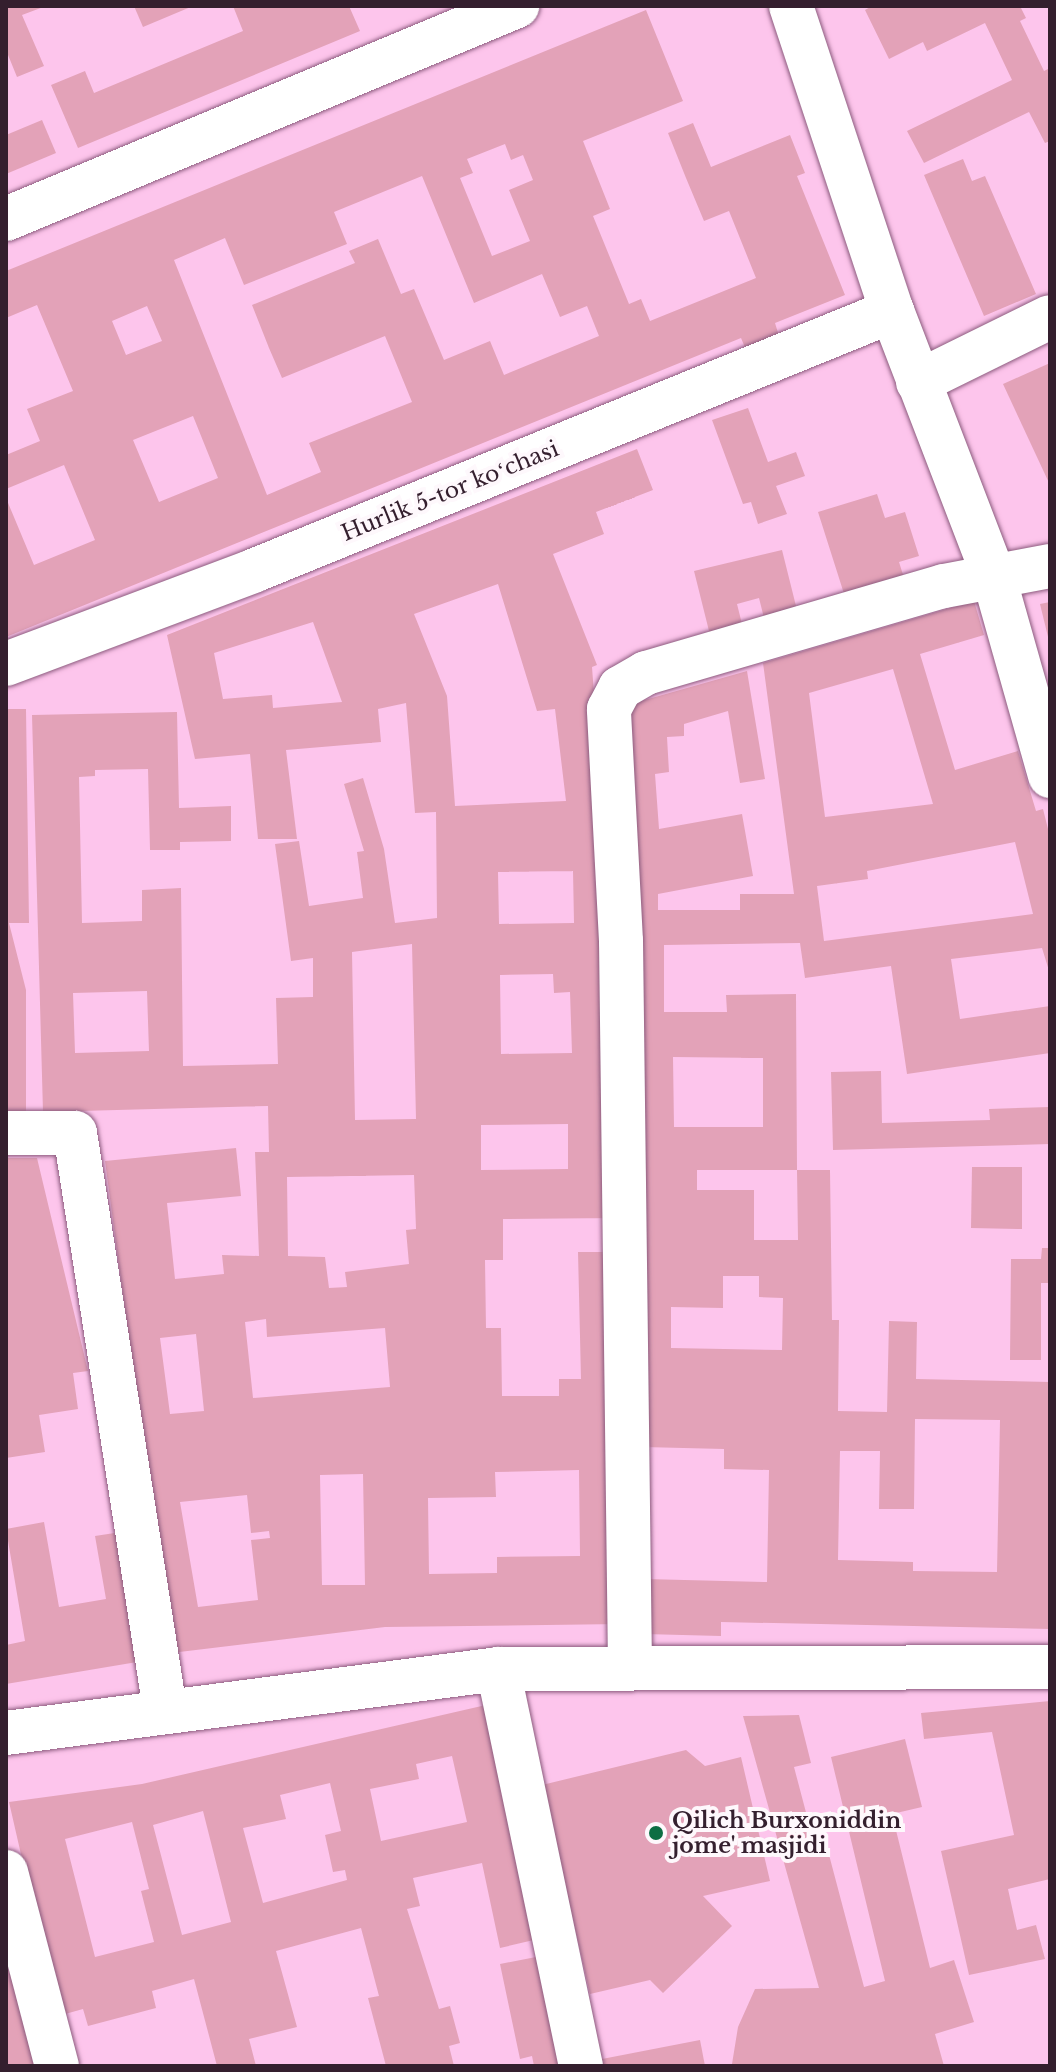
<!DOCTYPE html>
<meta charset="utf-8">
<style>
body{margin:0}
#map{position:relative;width:1056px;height:2072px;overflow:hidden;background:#fdc5ec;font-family:"Libre Baskerville",serif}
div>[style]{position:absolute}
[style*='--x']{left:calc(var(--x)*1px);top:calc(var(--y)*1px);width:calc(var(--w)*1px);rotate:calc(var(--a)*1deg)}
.building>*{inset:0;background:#e3a2b8}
.roads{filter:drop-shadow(0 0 2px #8c5b7e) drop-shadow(0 0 2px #8c5b7e)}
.minor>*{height:44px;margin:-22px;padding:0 22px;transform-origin:22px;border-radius:22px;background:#fff}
.dots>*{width:22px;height:22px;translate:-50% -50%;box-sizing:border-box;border:4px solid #fef8fc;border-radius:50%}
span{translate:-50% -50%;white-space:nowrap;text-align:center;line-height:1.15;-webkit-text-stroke:8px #fef8fc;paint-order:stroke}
.street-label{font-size:22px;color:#341f2e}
.poi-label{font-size:22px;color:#341f2e;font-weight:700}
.left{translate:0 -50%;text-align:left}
.frame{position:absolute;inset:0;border:8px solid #341f2e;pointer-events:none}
</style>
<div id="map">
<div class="building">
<i style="clip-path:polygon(6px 6px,46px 6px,22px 15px,44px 66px,17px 77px,6px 50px)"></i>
<i style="clip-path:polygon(134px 6px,193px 6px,143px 27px)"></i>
<i style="clip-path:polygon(233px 6px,349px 6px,360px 31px,78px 148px,51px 85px,85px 71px,94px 93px,243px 31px)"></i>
<i style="clip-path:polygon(872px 6px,1020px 6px,1026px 18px,1020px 21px,1044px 71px,1050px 68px,1050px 141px,1045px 143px,1029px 112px,924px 163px,907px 131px,1012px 80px,985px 23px,927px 51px,923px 42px,889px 59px,865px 10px)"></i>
<i style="clip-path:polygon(evenodd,646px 10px,683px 101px,583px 141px,610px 209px,593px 216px,629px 304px,641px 299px,650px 321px,756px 278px,729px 211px,704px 221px,686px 178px,668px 133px,693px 123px,711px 167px,790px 135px,805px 173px,797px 176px,845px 295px,775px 323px,779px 336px,746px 350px,741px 338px,6px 637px,6px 498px,34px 565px,95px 540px,64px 465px,6px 489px,6px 455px,40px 441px,27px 409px,73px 391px,37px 305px,6px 318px,6px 271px,646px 10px,505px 144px,511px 160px,523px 155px,533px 180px,509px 190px,530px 241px,492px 256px,460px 178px,473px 173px,467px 159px,505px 144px,646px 10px,422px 176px,474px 303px,542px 274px,560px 317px,587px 306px,599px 336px,504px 375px,490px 341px,444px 360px,414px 289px,401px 294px,378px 239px,349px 251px,355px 263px,252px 305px,269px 348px,282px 378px,385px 336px,412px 402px,309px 443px,321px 472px,267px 495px,174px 260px,225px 238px,244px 285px,347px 244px,334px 212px,422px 176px,646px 10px,147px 306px,162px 341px,126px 355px,112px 321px,147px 306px,646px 10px,193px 416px,218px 478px,159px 502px,133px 440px,193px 416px)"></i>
<i style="clip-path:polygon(42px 120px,56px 153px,6px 174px,6px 135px)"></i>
<i style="clip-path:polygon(963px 159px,972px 181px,985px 176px,1036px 294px,984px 316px,924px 175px)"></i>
<i style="clip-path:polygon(1050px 363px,1050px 485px,1003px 384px)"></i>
<i style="clip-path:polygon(748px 408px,768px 462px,796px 452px,805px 476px,776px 486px,787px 514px,758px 524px,751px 502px,743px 504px,712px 420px)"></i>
<i style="clip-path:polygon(evenodd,637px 449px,653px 490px,596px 512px,604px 534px,553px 554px,597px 665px,592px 667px,606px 856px,613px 1218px,503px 1219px,503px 1260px,485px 1260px,486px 1328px,501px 1328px,502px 1396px,559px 1396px,559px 1379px,581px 1379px,578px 1252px,615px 1252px,621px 1624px,385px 1627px,171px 1653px,105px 1161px,236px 1148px,241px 1196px,167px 1203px,175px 1279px,224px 1274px,222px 1255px,259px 1256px,255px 1152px,269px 1152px,268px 1106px,43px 1112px,32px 715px,177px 712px,179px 808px,231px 806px,231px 841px,180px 842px,180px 850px,150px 850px,148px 769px,95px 770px,95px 776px,79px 777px,82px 923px,142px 921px,142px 890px,181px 888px,183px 1066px,278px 1064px,276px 998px,313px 997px,313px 958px,291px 961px,275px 844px,299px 841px,309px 906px,363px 898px,357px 852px,364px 851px,344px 784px,363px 778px,384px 849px,395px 923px,437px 918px,436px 812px,415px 813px,406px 703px,378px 709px,381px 742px,286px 750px,297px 839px,258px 839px,250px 754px,195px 759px,167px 635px,637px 449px,498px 584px,537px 711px,555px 709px,566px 801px,455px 806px,447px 696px,414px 614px,498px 584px,637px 449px,313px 622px,342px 702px,273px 708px,272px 695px,223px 699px,214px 653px,313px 622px,637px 449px,573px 871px,574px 923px,499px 924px,498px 872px,573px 871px,637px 449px,412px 944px,416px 1119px,355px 1120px,352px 952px,412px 944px,637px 449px,553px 974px,554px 993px,570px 992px,572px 1053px,501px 1054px,500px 975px,553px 974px,637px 449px,147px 991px,149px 1051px,75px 1053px,73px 993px,147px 991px,637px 449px,568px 1124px,568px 1169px,481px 1170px,481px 1125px,568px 1124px,637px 449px,414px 1175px,416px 1229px,406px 1230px,409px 1264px,345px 1272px,347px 1287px,329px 1288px,325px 1257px,288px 1256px,287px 1177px,414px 1175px,637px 449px,266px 1319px,267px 1337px,385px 1328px,390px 1387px,253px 1398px,245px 1322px,266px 1319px,637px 449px,196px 1334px,204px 1411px,170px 1414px,160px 1338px,196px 1334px,637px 449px,579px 1470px,580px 1556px,497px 1557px,497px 1573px,429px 1574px,428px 1498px,496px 1497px,495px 1472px,579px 1470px,637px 449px,363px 1474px,365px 1585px,322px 1585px,320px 1475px,363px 1474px,637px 449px,247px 1495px,251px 1533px,269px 1531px,270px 1538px,251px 1540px,258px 1600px,198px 1607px,180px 1502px,247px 1495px)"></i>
<i style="clip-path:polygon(877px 494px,885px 518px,905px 512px,919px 556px,899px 562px,905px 581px,846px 600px,818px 512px)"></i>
<i style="clip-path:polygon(782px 550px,798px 614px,765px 622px,759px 598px,737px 604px,743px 628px,710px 635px,694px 571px)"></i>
<i style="clip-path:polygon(evenodd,974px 601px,984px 635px,920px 654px,955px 770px,1018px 751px,1036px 811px,1043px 809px,1050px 837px,1050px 974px,1042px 948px,951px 959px,960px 1019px,1050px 1006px,1050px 1053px,907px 1074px,891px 966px,805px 978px,800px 943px,664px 945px,664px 1012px,727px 1012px,726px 995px,796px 994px,797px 1170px,830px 1170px,832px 1320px,839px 1320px,838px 1411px,887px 1412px,889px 1321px,917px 1322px,916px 1379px,1050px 1382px,1050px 1629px,721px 1622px,721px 1636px,644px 1634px,645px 1579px,767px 1582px,769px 1470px,724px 1469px,724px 1449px,643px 1447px,620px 707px,747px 671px,765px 779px,740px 783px,728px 711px,684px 724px,684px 736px,667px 737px,669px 772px,655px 774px,659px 829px,742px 814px,753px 876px,658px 894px,658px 910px,740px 910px,740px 894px,794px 894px,763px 663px,974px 601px,893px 669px,933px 804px,825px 817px,809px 693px,893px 669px,974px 601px,1015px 842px,1033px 914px,824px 941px,817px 886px,868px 879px,867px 871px,1015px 842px,974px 601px,673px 1057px,763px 1058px,763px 1127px,674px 1127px,673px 1057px,974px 601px,697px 1170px,797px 1170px,798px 1240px,754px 1240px,754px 1190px,697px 1190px,697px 1170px,974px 601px,723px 1276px,759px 1276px,759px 1297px,783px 1298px,782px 1350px,671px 1348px,671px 1307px,723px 1308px,723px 1276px,974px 601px,915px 1419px,1000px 1420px,997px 1572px,913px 1571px,913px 1562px,838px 1560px,840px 1451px,880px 1451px,879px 1509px,914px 1509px,915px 1419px)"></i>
<i style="clip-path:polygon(1050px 602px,1050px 641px,1049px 641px,1040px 604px)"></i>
<i style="clip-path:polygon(6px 709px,26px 709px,29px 923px,9px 923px,26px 990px,26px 1113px,6px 1113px)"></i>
<i style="clip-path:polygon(881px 1071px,882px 1123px,990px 1120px,989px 1109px,1050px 1107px,1050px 1144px,833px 1150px,831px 1072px)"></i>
<i style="clip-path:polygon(6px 1158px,37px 1158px,88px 1371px,73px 1373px,78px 1409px,39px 1415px,45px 1452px,6px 1458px)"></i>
<i style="clip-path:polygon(972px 1167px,1022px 1167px,1022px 1229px,971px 1228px)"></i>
<i style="clip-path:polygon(1042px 1248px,1050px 1248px,1050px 1283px,1041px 1283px,1041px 1360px,1010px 1360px,1011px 1259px,1041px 1259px)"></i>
<i style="clip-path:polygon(44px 1522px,59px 1607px,106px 1599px,95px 1536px,121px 1532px,143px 1661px,6px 1684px,6px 1645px,25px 1641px,6px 1529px)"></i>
<i style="clip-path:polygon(1050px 1701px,1050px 1879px,1008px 1889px,1017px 1930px,1036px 1925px,1045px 1959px,969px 1975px,941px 1851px,1014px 1835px,992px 1732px,924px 1739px,921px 1713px)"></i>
<i style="clip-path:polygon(evenodd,486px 1705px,538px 1939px,500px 1948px,482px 1863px,413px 1878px,420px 1906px,407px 1909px,439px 2009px,450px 2006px,460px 2043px,449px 2046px,454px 2066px,386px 2066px,368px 1998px,379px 1996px,361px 1928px,276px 1951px,297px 2027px,249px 2039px,256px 2066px,217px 2066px,194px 1979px,152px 1991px,156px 2008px,88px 2026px,83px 2009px,58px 2016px,9px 1802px,142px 1784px,486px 1705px,452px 1756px,467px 1822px,381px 1841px,370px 1789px,419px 1779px,416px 1764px,452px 1756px,486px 1705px,330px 1783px,341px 1831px,325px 1835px,333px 1872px,345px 1870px,347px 1880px,263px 1903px,243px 1828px,286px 1819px,280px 1795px,330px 1783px,486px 1705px,203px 1811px,231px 1922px,182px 1935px,153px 1825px,203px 1811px,486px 1705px,132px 1822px,149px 1889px,141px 1891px,154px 1942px,95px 1957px,65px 1839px,132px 1822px)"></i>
<i style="clip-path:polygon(799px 1715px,811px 1763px,794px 1767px,817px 1854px,828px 1851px,864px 1987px,885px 1981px,831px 1757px,905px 1739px,922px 1807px,892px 1814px,930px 1968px,954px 1960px,974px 2022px,935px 2034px,944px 2066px,732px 2064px,738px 2027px,755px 1989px,819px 1988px,743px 1716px)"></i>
<i style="clip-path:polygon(686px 1750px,705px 1766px,741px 1757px,770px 1881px,703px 1896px,732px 1926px,663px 1993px,650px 1980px,590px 1994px,542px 1785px)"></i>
<i style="clip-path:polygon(6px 1922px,44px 2061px,25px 2066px,8px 2066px,6px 2057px)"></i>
<i style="clip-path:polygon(541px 1956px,564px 2066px,534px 2066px,532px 2056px,520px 2059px,500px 1964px)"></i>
<i style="clip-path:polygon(700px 2040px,705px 2066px,603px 2066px,602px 2059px)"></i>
</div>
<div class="roads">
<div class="minor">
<i style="--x:791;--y:6;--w:321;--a:71.7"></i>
<i style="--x:892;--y:311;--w:282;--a:69"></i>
<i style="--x:993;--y:574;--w:210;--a:74.2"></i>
<i style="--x:6;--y:219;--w:554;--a:-22.63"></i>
<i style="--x:918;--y:382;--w:147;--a:-26.2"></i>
<i style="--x:6;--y:664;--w:264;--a:-20.6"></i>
<i style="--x:253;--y:571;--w:690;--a:-22.14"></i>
<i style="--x:6;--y:1133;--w:69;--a:0"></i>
<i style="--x:75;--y:1133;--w:584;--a:81.13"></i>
<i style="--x:630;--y:1667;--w:726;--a:-90.71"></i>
<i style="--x:621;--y:941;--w:232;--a:-93"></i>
<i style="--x:609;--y:709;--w:24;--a:-62"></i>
<i style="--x:620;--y:688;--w:30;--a:-30"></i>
<i style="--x:646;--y:673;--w:310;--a:-16.3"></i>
<i style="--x:944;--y:586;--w:108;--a:-10.7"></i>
<i style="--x:498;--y:1669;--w:406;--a:78.2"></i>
<i style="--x:6;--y:1733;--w:496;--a:-7.4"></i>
<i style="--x:498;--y:1669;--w:552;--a:-0.21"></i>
<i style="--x:6;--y:1872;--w:201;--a:75.3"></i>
</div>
</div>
<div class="dots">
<i style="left:656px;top:1833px;background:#0e6e44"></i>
</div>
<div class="street-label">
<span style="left:450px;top:491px;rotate:-22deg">Hurlik 5-tor koʻchasi</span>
</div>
<div class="poi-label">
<span class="left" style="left:672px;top:1833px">Qilich Burxoniddin<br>jome' masjidi</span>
</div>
<div class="frame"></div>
</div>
